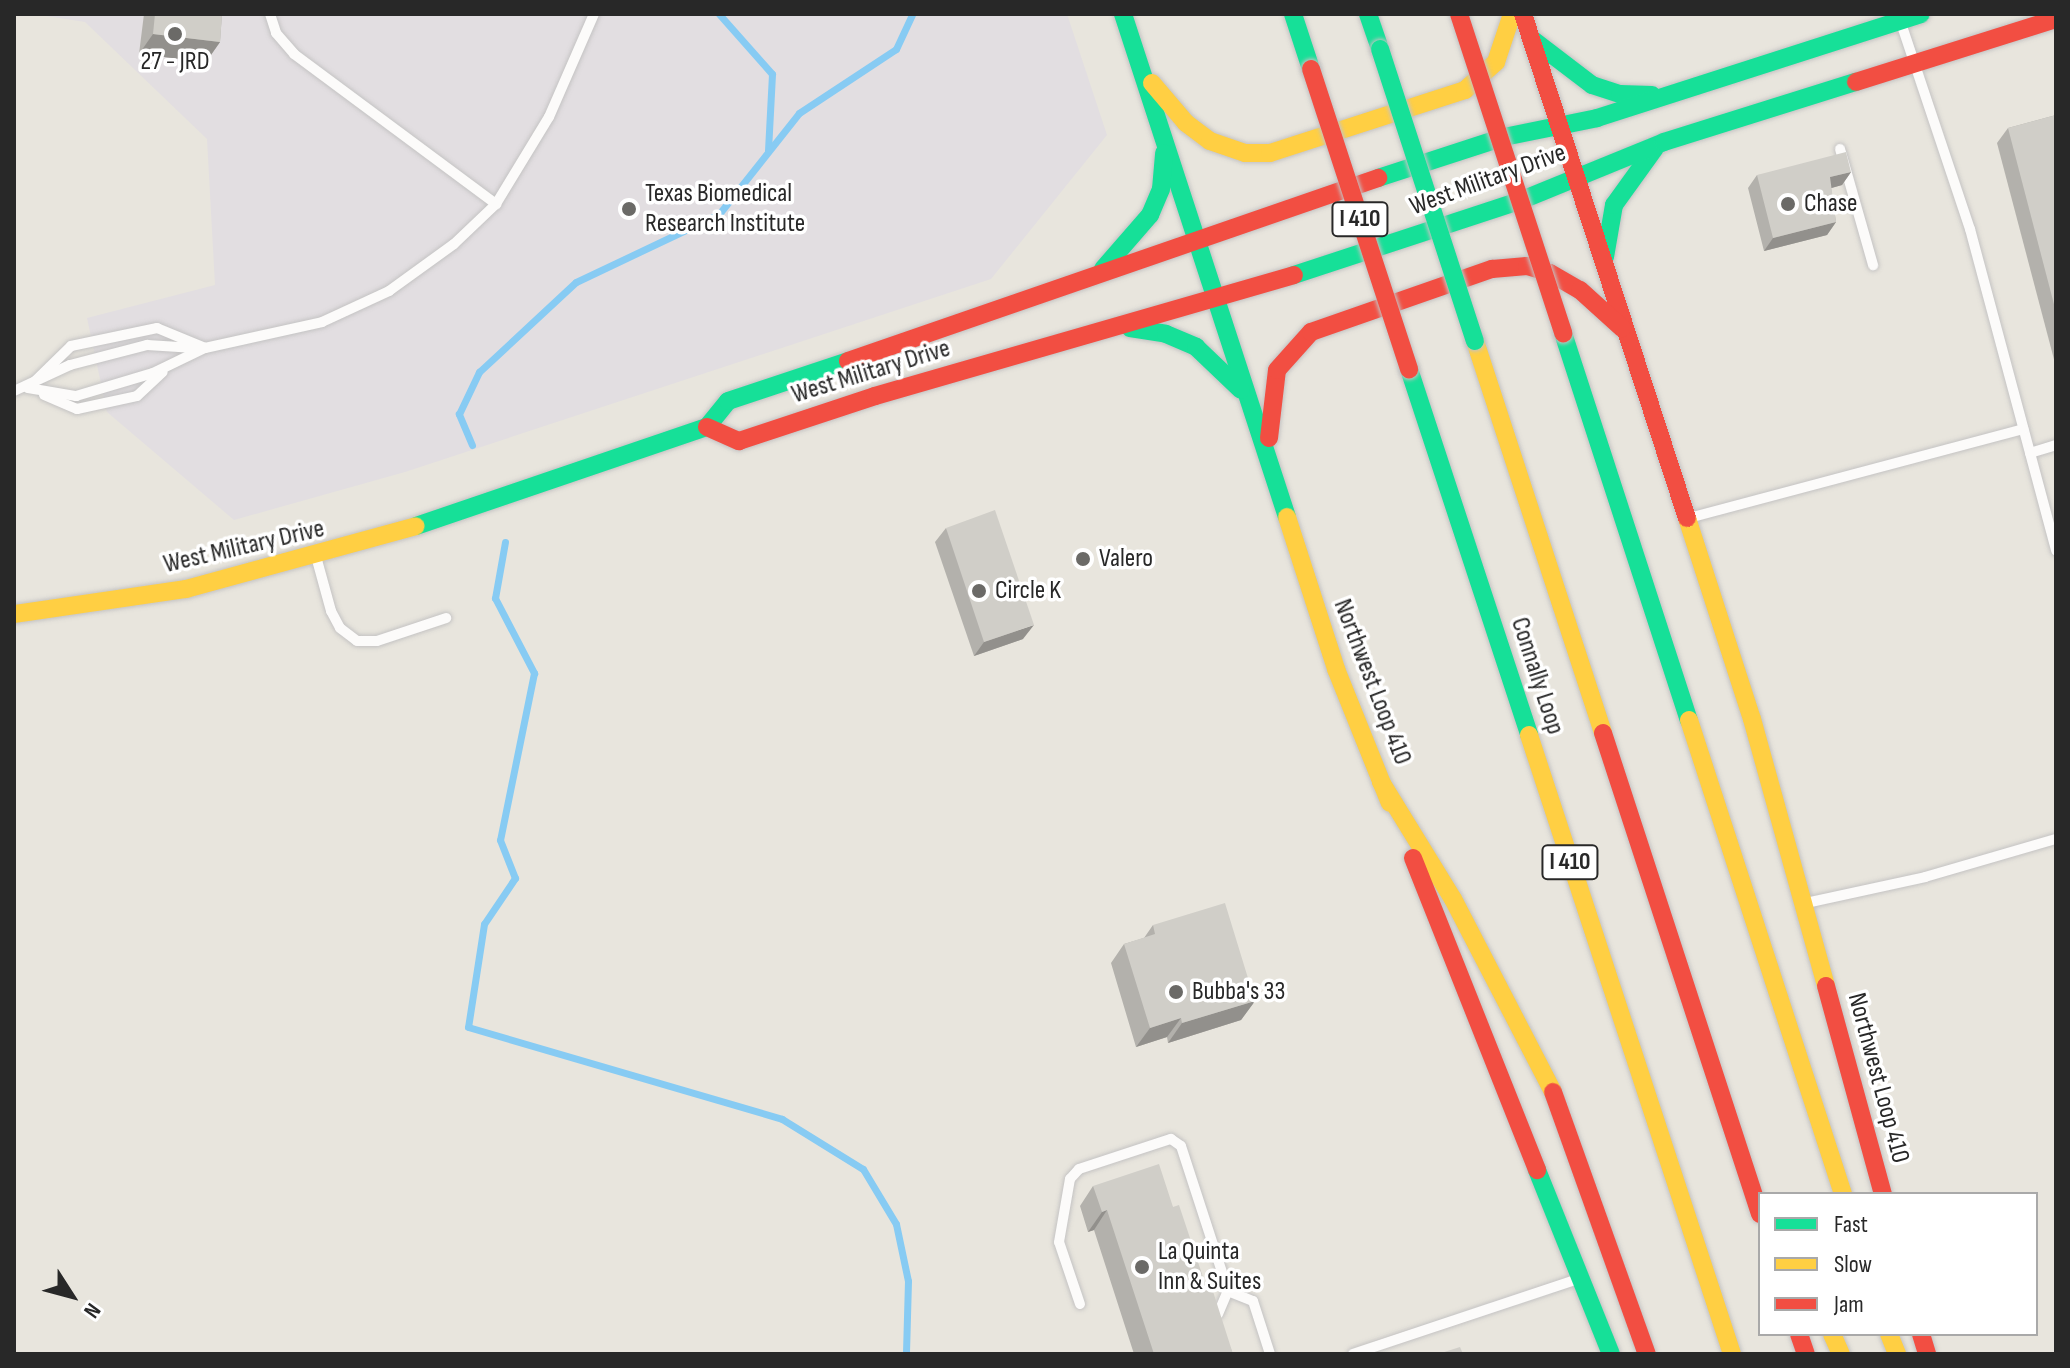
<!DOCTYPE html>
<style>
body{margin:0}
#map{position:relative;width:2070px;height:1368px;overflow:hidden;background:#e8e5dd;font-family:"Sofia Sans Condensed",sans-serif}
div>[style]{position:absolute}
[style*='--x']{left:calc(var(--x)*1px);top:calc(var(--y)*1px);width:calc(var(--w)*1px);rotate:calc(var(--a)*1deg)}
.industrial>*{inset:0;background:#e2dee1}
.stream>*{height:7px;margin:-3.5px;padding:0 3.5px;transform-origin:3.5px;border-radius:3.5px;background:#87cbf3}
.roads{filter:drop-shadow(0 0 2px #c4c3c3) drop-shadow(0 0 2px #c4c3c3)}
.lane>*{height:10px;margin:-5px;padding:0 5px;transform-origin:5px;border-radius:5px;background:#fcfbfa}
.fast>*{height:18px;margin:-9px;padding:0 9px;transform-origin:9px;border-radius:9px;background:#16e098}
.slow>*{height:18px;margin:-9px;padding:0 9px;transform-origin:9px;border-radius:9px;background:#ffcf43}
.jam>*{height:18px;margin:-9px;padding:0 9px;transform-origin:9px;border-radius:9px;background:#f24e42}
.bridges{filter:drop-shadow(0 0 2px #c4c3c3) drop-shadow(0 0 2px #c4c3c3)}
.fast-bridge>*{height:18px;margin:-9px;padding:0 9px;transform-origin:9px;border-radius:9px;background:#16e098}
.jam-bridge>*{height:18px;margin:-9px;padding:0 9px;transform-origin:9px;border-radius:9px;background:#f24e42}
.wall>*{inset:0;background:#b3b1ac}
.shaded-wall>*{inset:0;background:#92908c}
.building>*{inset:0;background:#d0cec8}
.dots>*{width:22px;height:22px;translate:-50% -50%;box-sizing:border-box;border:4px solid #fff;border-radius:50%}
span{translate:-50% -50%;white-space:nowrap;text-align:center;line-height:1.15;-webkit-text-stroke:7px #fff;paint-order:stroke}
.shield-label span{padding:2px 6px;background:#fff;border:2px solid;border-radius:6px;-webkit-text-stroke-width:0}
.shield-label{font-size:24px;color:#282828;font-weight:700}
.poi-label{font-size:26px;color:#282828}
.left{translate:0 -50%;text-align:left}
.street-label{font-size:26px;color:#282828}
.frame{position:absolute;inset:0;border:16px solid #282828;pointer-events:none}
.legend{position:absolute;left:1758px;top:1192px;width:280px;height:144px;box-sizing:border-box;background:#fff;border:2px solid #a9a9a9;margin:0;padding:10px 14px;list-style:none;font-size:24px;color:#282828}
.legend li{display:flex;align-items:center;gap:16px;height:40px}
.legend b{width:40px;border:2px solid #a9a9a9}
.north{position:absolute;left:32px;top:1256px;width:80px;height:80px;-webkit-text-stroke:6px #fff;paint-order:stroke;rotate:126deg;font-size:22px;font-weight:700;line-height:32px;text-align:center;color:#282828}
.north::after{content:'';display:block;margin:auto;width:28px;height:36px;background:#282828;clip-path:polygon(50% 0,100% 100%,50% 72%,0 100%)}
</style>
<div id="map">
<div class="industrial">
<i style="clip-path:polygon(33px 14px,1067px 14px,1107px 135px,991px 279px,405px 472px,234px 520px,107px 412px,87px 318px,215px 285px,207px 139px,85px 22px)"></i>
</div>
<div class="stream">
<i style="--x:719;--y:14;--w:80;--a:48.5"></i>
<i style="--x:772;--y:74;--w:77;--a:93"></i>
<i style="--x:472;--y:445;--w:34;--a:-113"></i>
<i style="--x:459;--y:414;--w:47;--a:-64.5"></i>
<i style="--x:479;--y:372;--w:132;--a:-42.9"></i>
<i style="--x:576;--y:282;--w:158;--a:-25.4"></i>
<i style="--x:719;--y:214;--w:129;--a:-51.6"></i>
<i style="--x:799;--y:113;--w:116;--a:-33.4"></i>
<i style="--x:896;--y:49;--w:38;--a:-65"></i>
<i style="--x:505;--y:542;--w:57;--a:100.1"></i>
<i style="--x:495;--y:598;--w:85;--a:62.5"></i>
<i style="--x:534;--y:673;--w:170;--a:101.5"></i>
<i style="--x:500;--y:840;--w:41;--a:68.5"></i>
<i style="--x:515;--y:878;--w:55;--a:124"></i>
<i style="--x:484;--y:924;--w:104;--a:98.8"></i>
<i style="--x:468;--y:1027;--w:327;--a:16.3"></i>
<i style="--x:782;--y:1119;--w:95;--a:31.7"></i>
<i style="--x:863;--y:1169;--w:64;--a:59"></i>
<i style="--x:896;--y:1224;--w:58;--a:78.1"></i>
<i style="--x:908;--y:1281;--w:73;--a:91.6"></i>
</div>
<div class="roads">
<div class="lane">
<i style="--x:270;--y:14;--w:20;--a:72"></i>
<i style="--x:276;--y:33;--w:28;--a:49"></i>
<i style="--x:294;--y:54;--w:252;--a:36.6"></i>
<i style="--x:1901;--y:23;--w:217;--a:71.5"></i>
<i style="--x:1970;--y:229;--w:333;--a:75"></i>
<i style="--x:1840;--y:149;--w:121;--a:74.1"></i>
<i style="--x:28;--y:388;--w:49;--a:9.5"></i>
<i style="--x:76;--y:396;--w:80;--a:-16.6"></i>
<i style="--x:153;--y:373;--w:58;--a:-25.7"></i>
<i style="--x:205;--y:348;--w:120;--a:-12.5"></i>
<i style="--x:322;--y:322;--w:74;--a:-24.8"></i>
<i style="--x:389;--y:291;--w:80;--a:-35.9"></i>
<i style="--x:454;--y:244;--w:58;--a:-43.6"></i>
<i style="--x:496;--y:204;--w:102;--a:-58.7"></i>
<i style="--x:549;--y:117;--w:112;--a:-66.4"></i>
<i style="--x:28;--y:388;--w:60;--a:-44.3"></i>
<i style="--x:71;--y:346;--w:88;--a:-11.8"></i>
<i style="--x:157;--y:328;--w:52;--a:22.6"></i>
<i style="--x:14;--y:391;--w:62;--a:-24.9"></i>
<i style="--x:70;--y:365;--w:80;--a:-14.6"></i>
<i style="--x:147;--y:345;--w:48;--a:3.6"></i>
<i style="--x:44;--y:395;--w:36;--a:23"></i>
<i style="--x:77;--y:409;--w:61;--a:-12.2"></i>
<i style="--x:137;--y:396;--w:35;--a:-43"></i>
<i style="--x:2030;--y:453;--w:27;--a:-17"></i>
<i style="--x:1689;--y:518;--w:346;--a:-14.9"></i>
<i style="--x:317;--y:560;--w:53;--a:74.6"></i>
<i style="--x:331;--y:611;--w:19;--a:62"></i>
<i style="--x:340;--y:628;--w:21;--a:37"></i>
<i style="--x:357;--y:641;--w:20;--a:0"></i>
<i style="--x:377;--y:641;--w:73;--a:-18.4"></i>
<i style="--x:1806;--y:903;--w:122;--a:-12.3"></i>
<i style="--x:1925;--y:877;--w:136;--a:-16.2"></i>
<i style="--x:1080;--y:1304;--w:65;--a:-108.7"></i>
<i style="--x:1059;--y:1242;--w:64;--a:-80.1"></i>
<i style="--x:1070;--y:1179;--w:13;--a:-48"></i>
<i style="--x:1079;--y:1169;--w:97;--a:-18.1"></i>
<i style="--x:1171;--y:1139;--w:12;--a:35"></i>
<i style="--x:1181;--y:1146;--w:152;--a:72"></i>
<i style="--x:1228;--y:1291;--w:27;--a:22"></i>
<i style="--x:1253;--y:1301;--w:56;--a:72.2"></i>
<i style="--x:1218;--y:1314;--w:25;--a:-67"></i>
<i style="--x:1353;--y:1354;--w:237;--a:-18.4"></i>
</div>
<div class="fast">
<i style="--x:1123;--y:14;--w:529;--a:71.94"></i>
<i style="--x:1293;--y:14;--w:58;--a:71.9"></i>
<i style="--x:1368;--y:14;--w:37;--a:71"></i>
<i style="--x:1533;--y:40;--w:74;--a:37.3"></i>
<i style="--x:1592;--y:85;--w:29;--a:18"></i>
<i style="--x:1620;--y:94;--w:32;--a:2"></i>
<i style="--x:1378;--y:178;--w:133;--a:-18"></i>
<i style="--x:1504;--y:137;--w:95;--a:-11.5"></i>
<i style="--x:1597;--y:118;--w:340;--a:-17.8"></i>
<i style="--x:1605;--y:257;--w:53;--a:-80.2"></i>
<i style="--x:1614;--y:205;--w:70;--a:-54.3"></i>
<i style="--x:1103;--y:269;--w:72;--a:-49"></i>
<i style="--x:1150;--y:215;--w:28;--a:-67"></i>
<i style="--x:1161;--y:189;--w:36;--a:-85"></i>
<i style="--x:1294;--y:275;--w:240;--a:-18.2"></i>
<i style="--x:1522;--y:200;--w:153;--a:-22.2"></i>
<i style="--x:1664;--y:142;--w:201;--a:-17.4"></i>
<i style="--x:1130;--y:328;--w:36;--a:9"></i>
<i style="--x:1166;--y:334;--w:33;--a:23"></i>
<i style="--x:1196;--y:347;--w:62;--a:43.7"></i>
<i style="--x:1563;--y:333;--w:407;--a:72"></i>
<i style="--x:1409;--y:369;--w:385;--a:71.8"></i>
<i style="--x:416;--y:526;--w:307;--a:-18.8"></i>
<i style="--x:707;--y:427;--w:33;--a:-51"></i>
<i style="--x:728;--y:401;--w:126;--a:-18.4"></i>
<i style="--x:1537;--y:1170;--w:198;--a:68.1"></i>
</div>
<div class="slow">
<i style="--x:1152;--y:83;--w:52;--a:49.6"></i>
<i style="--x:1186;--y:123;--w:30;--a:37"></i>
<i style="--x:1210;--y:141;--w:37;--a:19"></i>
<i style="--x:1245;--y:153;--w:25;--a:0"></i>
<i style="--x:1270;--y:153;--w:205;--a:-17.9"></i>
<i style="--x:1465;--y:90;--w:42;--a:-42.1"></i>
<i style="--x:1496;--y:62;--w:51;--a:-71.6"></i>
<i style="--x:1475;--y:341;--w:412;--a:71.9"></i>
<i style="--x:1287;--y:517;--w:160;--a:72.1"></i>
<i style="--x:1336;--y:669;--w:144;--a:68.1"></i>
<i style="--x:1687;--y:518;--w:211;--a:72.1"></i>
<i style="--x:1752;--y:719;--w:277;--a:74.5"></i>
<i style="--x:14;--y:614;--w:174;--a:-8.3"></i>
<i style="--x:186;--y:589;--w:238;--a:-15.3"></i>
<i style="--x:1689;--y:720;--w:498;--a:72"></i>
<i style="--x:1529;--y:735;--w:651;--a:71.84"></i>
<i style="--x:1381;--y:782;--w:137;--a:58.4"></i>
<i style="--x:1453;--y:899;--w:217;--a:62.6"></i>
<i style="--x:1832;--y:1334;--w:22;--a:66"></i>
<i style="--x:1889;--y:1334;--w:22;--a:68"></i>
</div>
<div class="jam">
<i style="--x:1523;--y:14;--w:530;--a:71.98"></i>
<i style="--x:1856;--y:82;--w:210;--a:-17.5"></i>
<i style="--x:848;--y:361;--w:561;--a:-19.05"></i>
<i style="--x:707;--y:427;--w:35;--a:24"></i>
<i style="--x:739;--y:441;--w:143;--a:-18.3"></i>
<i style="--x:875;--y:396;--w:436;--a:-16.1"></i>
<i style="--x:1269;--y:438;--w:68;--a:-83.3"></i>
<i style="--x:1277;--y:370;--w:51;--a:-48.2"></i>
<i style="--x:1311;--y:332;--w:192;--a:-19.2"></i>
<i style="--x:1492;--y:269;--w:35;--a:-5"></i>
<i style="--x:1527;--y:266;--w:24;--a:17"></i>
<i style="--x:1550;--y:273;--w:34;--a:30"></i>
<i style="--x:1580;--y:290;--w:57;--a:42.1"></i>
<i style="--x:1603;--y:733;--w:506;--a:71.92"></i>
<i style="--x:1413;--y:858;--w:336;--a:68.3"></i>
<i style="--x:1826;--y:986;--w:216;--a:74.7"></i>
<i style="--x:1553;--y:1092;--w:278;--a:70.3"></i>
<i style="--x:1799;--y:1334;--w:21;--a:71"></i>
<i style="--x:1921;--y:1334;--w:21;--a:73"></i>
</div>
</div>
<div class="bridges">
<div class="fast-bridge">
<i style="--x:1380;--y:49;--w:307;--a:72"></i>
</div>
<div class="jam-bridge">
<i style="--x:1459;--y:14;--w:336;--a:71.9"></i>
<i style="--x:1311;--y:69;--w:316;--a:71.9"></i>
</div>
</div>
<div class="wall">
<i style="clip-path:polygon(144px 14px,222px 14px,220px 42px,206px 62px,139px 54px)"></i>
<i style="clip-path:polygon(2056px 115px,2056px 367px,1997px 143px,2008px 128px)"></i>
<i style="clip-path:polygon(1851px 172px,1842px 185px,1831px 188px,1836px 222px,1827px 235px,1764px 251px,1748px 188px,1757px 175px)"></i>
<i style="clip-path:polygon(946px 528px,1023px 639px,974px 656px,935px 542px)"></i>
<i style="clip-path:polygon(1153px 925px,1255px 1001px,1241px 1020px,1168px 1043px,1167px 1037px,1136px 1047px,1111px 963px,1124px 944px,1144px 938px)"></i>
<i style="clip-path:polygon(1093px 1186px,1173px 1207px,1233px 1354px,1134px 1354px,1094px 1230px,1088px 1232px,1080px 1206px)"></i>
</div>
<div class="shaded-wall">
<i style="clip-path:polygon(153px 34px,220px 42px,206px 62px,139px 54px)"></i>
<i style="clip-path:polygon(1851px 172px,1842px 185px,1821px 191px,1830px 177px)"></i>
<i style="clip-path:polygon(1836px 222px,1827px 235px,1764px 251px,1773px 238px)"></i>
<i style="clip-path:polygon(1034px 625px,1023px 639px,974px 656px,984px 642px)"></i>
<i style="clip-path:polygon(1255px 1001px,1241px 1020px,1168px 1043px,1182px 1023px)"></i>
<i style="clip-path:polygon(1181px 1018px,1167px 1037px,1136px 1047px,1150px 1028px)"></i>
<i style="clip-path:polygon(1107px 1210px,1094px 1230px,1088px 1232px,1102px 1212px)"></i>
</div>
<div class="building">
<i style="clip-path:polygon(155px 14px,222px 14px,220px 42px,153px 34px)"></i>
<i style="clip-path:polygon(2056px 115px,2056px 312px,2008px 128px)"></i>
<i style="clip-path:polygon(1846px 152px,1851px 172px,1830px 177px,1836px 222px,1773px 238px,1757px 175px)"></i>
<i style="clip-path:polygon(995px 510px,1034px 625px,984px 642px,946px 528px)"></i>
<i style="clip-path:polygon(1225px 903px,1255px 1001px,1182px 1023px,1181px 1018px,1150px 1028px,1124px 944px,1155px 934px,1153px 925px)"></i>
<i style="clip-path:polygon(1159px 1164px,1173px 1207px,1179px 1205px,1205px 1283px,1210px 1282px,1233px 1354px,1154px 1354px,1107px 1210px,1102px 1212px,1093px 1186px)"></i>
<i style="clip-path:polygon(1460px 1347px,1463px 1354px,1438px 1354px)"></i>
</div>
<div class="dots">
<i style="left:175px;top:34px;background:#6b6a67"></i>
<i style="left:1788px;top:204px;background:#6b6a67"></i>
<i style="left:629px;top:209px;background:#6b6a67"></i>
<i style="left:1083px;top:559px;background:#6b6a67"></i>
<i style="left:979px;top:591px;background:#6b6a67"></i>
<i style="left:1176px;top:992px;background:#6b6a67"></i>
<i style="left:1142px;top:1267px;background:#6b6a67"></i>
</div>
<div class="shield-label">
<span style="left:1360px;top:219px">I 410</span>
<span style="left:1570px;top:862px">I 410</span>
</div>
<div class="poi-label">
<span style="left:175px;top:62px">27 - JRD</span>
<span class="left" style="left:645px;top:209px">Texas Biomedical<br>Research Institute</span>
<span class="left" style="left:1804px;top:204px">Chase</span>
<span class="left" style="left:1099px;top:559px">Valero</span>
<span class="left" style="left:995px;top:591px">Circle K</span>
<span class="left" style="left:1192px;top:992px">Bubba's 33</span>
<span class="left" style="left:1158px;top:1267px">La Quinta<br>Inn &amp; Suites</span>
</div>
<div class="street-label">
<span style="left:1488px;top:180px;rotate:-20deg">West Military Drive</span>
<span style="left:871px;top:372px;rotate:-17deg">West Military Drive</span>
<span style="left:244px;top:547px;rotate:-13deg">West Military Drive</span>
<span style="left:1537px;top:676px;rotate:72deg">Connally Loop</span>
<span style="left:1372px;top:682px;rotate:69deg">Northwest Loop 410</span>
<span style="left:1878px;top:1078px;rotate:75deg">Northwest Loop 410</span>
</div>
<div class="frame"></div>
<ul class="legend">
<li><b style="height:10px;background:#16e098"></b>Fast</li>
<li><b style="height:10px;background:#ffcf43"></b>Slow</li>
<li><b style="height:10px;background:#f24e42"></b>Jam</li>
</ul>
<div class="north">N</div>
</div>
